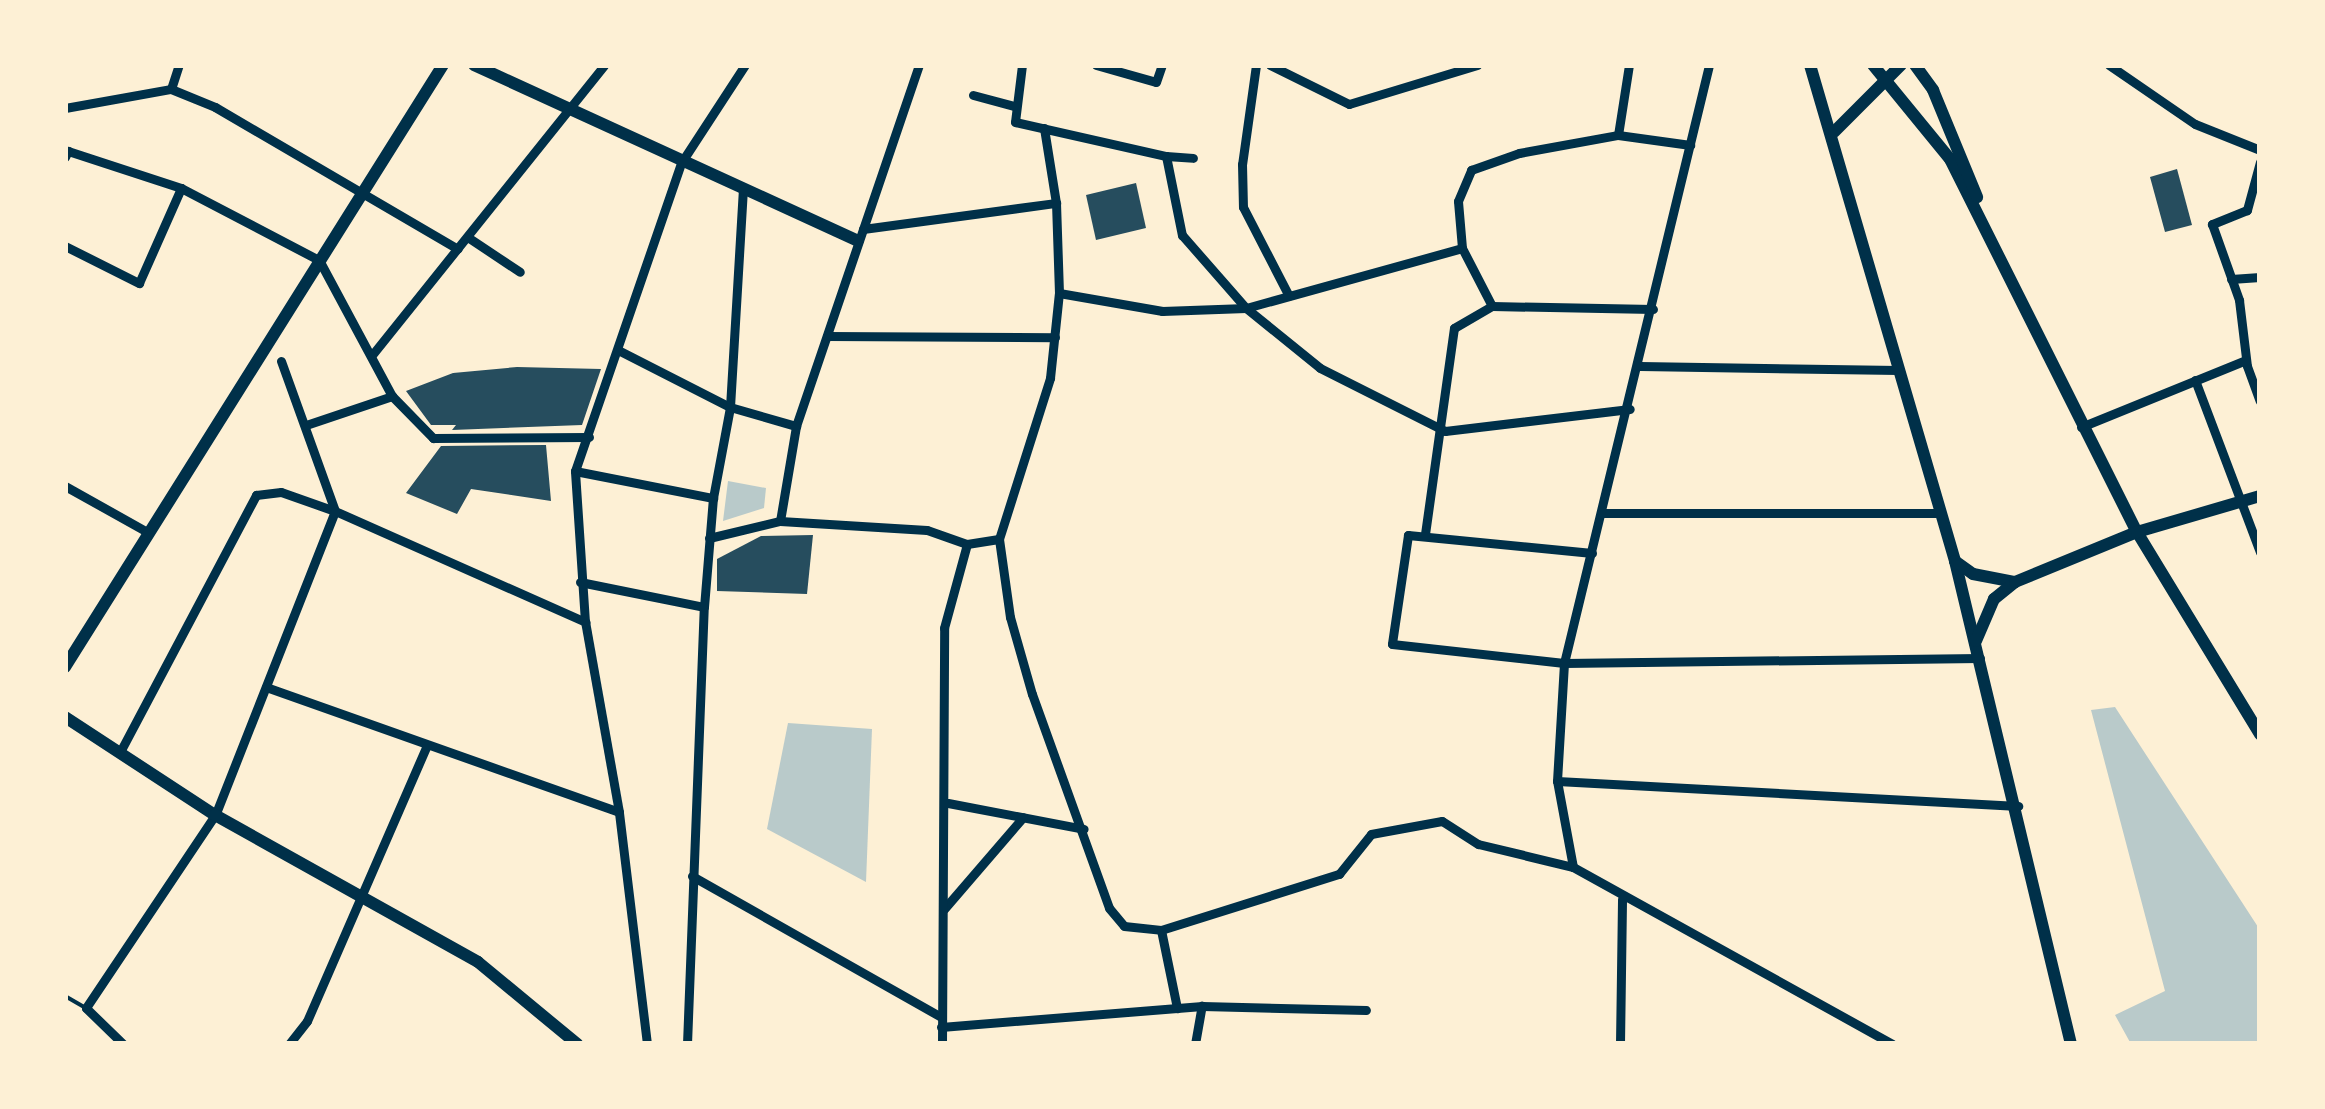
<!DOCTYPE html>
<style>
body{margin:0}
#map{position:relative;width:2325px;height:1109px;overflow:hidden;background:#fdf0d5;font-family:Mulish,sans-serif}
div>[style]{position:absolute}
[style*='--x']{left:calc(var(--x)*1px);top:calc(var(--y)*1px);width:calc(var(--w)*1px);rotate:calc(var(--a)*1deg)}
.green>*{inset:0;background:#b9caca}
.building>*{inset:0;background:#264d5e}
.service>*{height:4px;margin:-2px;padding:0 2px;transform-origin:2px;border-radius:2px;background:#003049}
.minor>*{height:9px;margin:-4.5px;padding:0 4.5px;transform-origin:4.5px;border-radius:4.5px;background:#003049}
.secondary>*{height:12px;margin:-6px;padding:0 6px;transform-origin:6px;border-radius:6px;background:#003049}
span{translate:-50% -50%;white-space:nowrap;text-align:center;line-height:1.15;-webkit-text-stroke:8px #fdf0d5;paint-order:stroke}
.frame{position:absolute;inset:0;border:68px solid #fdf0d5;pointer-events:none}
</style>
<div id="map">
<div class="green">
<i style="clip-path:polygon(728px 481px,766px 488px,764px 508px,723px 521px)"></i>
<i style="clip-path:polygon(2115px 707px,2260px 930px,2260px 1044px,2131px 1044px,2115px 1015px,2165px 991px,2091px 710px)"></i>
<i style="clip-path:polygon(788px 723px,872px 729px,866px 882px,767px 829px)"></i>
</div>
<div class="building">
<i style="clip-path:polygon(2177px 169px,2192px 225px,2165px 232px,2150px 177px)"></i>
<i style="clip-path:polygon(1136px 183px,1146px 228px,1096px 240px,1086px 195px)"></i>
<i style="clip-path:polygon(517px 367px,601px 369px,582px 425px,452px 430px,456px 425px,431px 425px,406px 391px,453px 373px)"></i>
<i style="clip-path:polygon(546px 445px,551px 501px,471px 489px,457px 514px,406px 493px,441px 446px)"></i>
<i style="clip-path:polygon(813px 535px,807px 594px,717px 591px,717px 559px,761px 536px)"></i>
</div>
<div class="service">
<i style="--x:65;--y:996;--w:24;--a:30"></i>
</div>
<div class="minor">
<i style="--x:1022;--y:65;--w:57;--a:97"></i>
<i style="--x:1015;--y:122;--w:155;--a:12.7"></i>
<i style="--x:1166;--y:156;--w:81;--a:78.6"></i>
<i style="--x:1182;--y:235;--w:97;--a:48.8"></i>
<i style="--x:1246;--y:308;--w:95;--a:39"></i>
<i style="--x:1320;--y:368;--w:140;--a:26.7"></i>
<i style="--x:1445;--y:431;--w:186;--a:-6.8"></i>
<i style="--x:1096;--y:65;--w:62;--a:15.8"></i>
<i style="--x:1156;--y:82;--w:18;--a:-71"></i>
<i style="--x:1256;--y:65;--w:100;--a:98"></i>
<i style="--x:1242;--y:164;--w:43;--a:88.7"></i>
<i style="--x:1243;--y:207;--w:100;--a:62.7"></i>
<i style="--x:1270;--y:65;--w:88;--a:26.3"></i>
<i style="--x:1349;--y:104;--w:134;--a:-16.9"></i>
<i style="--x:2109;--y:65;--w:104;--a:34.5"></i>
<i style="--x:2195;--y:124;--w:70;--a:21.8"></i>
<i style="--x:171;--y:89;--w:25;--a:-72"></i>
<i style="--x:973;--y:95;--w:42;--a:15"></i>
<i style="--x:65;--y:108;--w:108;--a:-10.2"></i>
<i style="--x:171;--y:89;--w:48;--a:22.2"></i>
<i style="--x:215;--y:107;--w:281;--a:30.3"></i>
<i style="--x:1618;--y:135;--w:71;--a:-81.1"></i>
<i style="--x:1166;--y:156;--w:27;--a:4"></i>
<i style="--x:65;--y:157;--w:7;--a:-63"></i>
<i style="--x:68;--y:151;--w:119;--a:18.1"></i>
<i style="--x:181;--y:188;--w:156;--a:27.6"></i>
<i style="--x:319;--y:260;--w:154;--a:61.8"></i>
<i style="--x:392;--y:396;--w:59;--a:45.7"></i>
<i style="--x:433;--y:438;--w:156;--a:-0.4"></i>
<i style="--x:2260;--y:162;--w:50;--a:105.2"></i>
<i style="--x:2247;--y:210;--w:38;--a:158"></i>
<i style="--x:2212;--y:224;--w:81;--a:70.4"></i>
<i style="--x:2239;--y:300;--w:66;--a:83.1"></i>
<i style="--x:2247;--y:366;--w:37;--a:70"></i>
<i style="--x:863;--y:229;--w:195;--a:-7.7"></i>
<i style="--x:469;--y:238;--w:61;--a:33.7"></i>
<i style="--x:65;--y:246;--w:83;--a:26.6"></i>
<i style="--x:139;--y:283;--w:104;--a:-66.1"></i>
<i style="--x:1462;--y:248;--w:65;--a:62.7"></i>
<i style="--x:1492;--y:306;--w:161;--a:1.1"></i>
<i style="--x:2231;--y:279;--w:29;--a:-4"></i>
<i style="--x:1059;--y:293;--w:105;--a:9.9"></i>
<i style="--x:1162;--y:311;--w:84;--a:-2"></i>
<i style="--x:1246;--y:308;--w:224;--a:-15.5"></i>
<i style="--x:1462;--y:248;--w:47;--a:-94.9"></i>
<i style="--x:1458;--y:201;--w:34;--a:-67"></i>
<i style="--x:1471;--y:170;--w:51;--a:-19.5"></i>
<i style="--x:1519;--y:153;--w:101;--a:-10.3"></i>
<i style="--x:1618;--y:135;--w:73;--a:7.9"></i>
<i style="--x:827;--y:336;--w:228;--a:0.3"></i>
<i style="--x:618;--y:350;--w:126;--a:27"></i>
<i style="--x:730;--y:407;--w:69;--a:16.1"></i>
<i style="--x:372;--y:355;--w:371;--a:-51.3"></i>
<i style="--x:281;--y:361;--w:159;--a:70.2"></i>
<i style="--x:335;--y:511;--w:274;--a:23.9"></i>
<i style="--x:1640;--y:366;--w:258;--a:0.9"></i>
<i style="--x:2195;--y:380;--w:184;--a:69.3"></i>
<i style="--x:306;--y:425;--w:91;--a:-18.6"></i>
<i style="--x:2081;--y:427;--w:178;--a:-22.1"></i>
<i style="--x:575;--y:471;--w:141;--a:11.1"></i>
<i style="--x:65;--y:486;--w:96;--a:29.2"></i>
<i style="--x:1604;--y:513;--w:334;--a:0"></i>
<i style="--x:780;--y:521;--w:96;--a:-80.4"></i>
<i style="--x:796;--y:426;--w:381;--a:-71.2"></i>
<i style="--x:1425;--y:534;--w:208;--a:-82"></i>
<i style="--x:1454;--y:328;--w:44;--a:-30.1"></i>
<i style="--x:709;--y:538;--w:73;--a:-13.5"></i>
<i style="--x:780;--y:521;--w:147;--a:3.5"></i>
<i style="--x:927;--y:530;--w:42;--a:19.3"></i>
<i style="--x:999;--y:539;--w:79;--a:82"></i>
<i style="--x:1010;--y:617;--w:80;--a:74.1"></i>
<i style="--x:1032;--y:694;--w:227;--a:70.2"></i>
<i style="--x:1109;--y:908;--w:23;--a:50"></i>
<i style="--x:1124;--y:926;--w:37;--a:6"></i>
<i style="--x:1161;--y:930;--w:187;--a:-17.5"></i>
<i style="--x:1339;--y:874;--w:51;--a:-51.3"></i>
<i style="--x:1371;--y:834;--w:72;--a:-10.4"></i>
<i style="--x:1442;--y:821;--w:43;--a:32.6"></i>
<i style="--x:1478;--y:844;--w:98;--a:13.6"></i>
<i style="--x:1573;--y:867;--w:365;--a:29"></i>
<i style="--x:1592;--y:553;--w:185;--a:-174.4"></i>
<i style="--x:1408;--y:535;--w:110;--a:98.4"></i>
<i style="--x:1392;--y:644;--w:173;--a:6.3"></i>
<i style="--x:1564;--y:663;--w:416;--a:-0.7"></i>
<i style="--x:580;--y:582;--w:126;--a:11.4"></i>
<i style="--x:266;--y:687;--w:374;--a:19.5"></i>
<i style="--x:120;--y:752;--w:291;--a:-62.1"></i>
<i style="--x:256;--y:495;--w:25;--a:-7"></i>
<i style="--x:281;--y:492;--w:57;--a:19.4"></i>
<i style="--x:335;--y:511;--w:327;--a:111.5"></i>
<i style="--x:215;--y:815;--w:232;--a:123.8"></i>
<i style="--x:86;--y:1008;--w:52;--a:44.2"></i>
<i style="--x:1557;--y:781;--w:462;--a:3.1"></i>
<i style="--x:948;--y:803;--w:138;--a:10.8"></i>
<i style="--x:1573;--y:867;--w:87;--a:-100.5"></i>
<i style="--x:1557;--y:781;--w:118;--a:-86.6"></i>
<i style="--x:1564;--y:663;--w:615;--a:-76.37"></i>
<i style="--x:692;--y:876;--w:286;--a:29.5"></i>
<i style="--x:944;--y:909;--w:121;--a:-49.3"></i>
<i style="--x:1161;--y:930;--w:80;--a:78.4"></i>
<i style="--x:941;--y:1027;--w:262;--a:-4.6"></i>
<i style="--x:1202;--y:1006;--w:164;--a:1.4"></i>
<i style="--x:289;--y:1044;--w:29;--a:-52"></i>
<i style="--x:307;--y:1021;--w:301;--a:-66.5"></i>
<i style="--x:647;--y:1044;--w:234;--a:-96.9"></i>
<i style="--x:619;--y:812;--w:193;--a:-100.1"></i>
<i style="--x:585;--y:622;--w:151;--a:-93.8"></i>
<i style="--x:575;--y:471;--w:326;--a:-71"></i>
<i style="--x:681;--y:163;--w:117;--a:-56.9"></i>
<i style="--x:687;--y:1044;--w:437;--a:-87.8"></i>
<i style="--x:704;--y:607;--w:109;--a:-85.3"></i>
<i style="--x:713;--y:498;--w:93;--a:-79.4"></i>
<i style="--x:730;--y:407;--w:218;--a:-86.6"></i>
<i style="--x:942;--y:1044;--w:416;--a:-89.7"></i>
<i style="--x:944;--y:628;--w:87;--a:-74.7"></i>
<i style="--x:967;--y:544;--w:32;--a:-9"></i>
<i style="--x:999;--y:539;--w:169;--a:-72.4"></i>
<i style="--x:1050;--y:378;--w:85;--a:-84"></i>
<i style="--x:1059;--y:293;--w:90;--a:-91.9"></i>
<i style="--x:1056;--y:203;--w:76;--a:-99.1"></i>
<i style="--x:1195;--y:1044;--w:39;--a:-80"></i>
<i style="--x:1620;--y:1044;--w:145;--a:-89.2"></i>
</div>
<div class="secondary">
<i style="--x:474;--y:65;--w:422;--a:24.6"></i>
<i style="--x:1810;--y:65;--w:517;--a:73.7"></i>
<i style="--x:1955;--y:561;--w:497;--a:76.5"></i>
<i style="--x:1873;--y:65;--w:122;--a:50.7"></i>
<i style="--x:1950;--y:159;--w:417;--a:63.4"></i>
<i style="--x:2137;--y:532;--w:237;--a:58.7"></i>
<i style="--x:1915;--y:65;--w:31;--a:54"></i>
<i style="--x:1933;--y:90;--w:116;--a:67.6"></i>
<i style="--x:1834;--y:132;--w:95;--a:-45"></i>
<i style="--x:1955;--y:561;--w:22;--a:36"></i>
<i style="--x:1973;--y:574;--w:43;--a:10.8"></i>
<i style="--x:1976;--y:641;--w:46;--a:-66.8"></i>
<i style="--x:1994;--y:599;--w:27;--a:-39"></i>
<i style="--x:2015;--y:582;--w:132;--a:-22.3"></i>
<i style="--x:2137;--y:532;--w:128;--a:-16.3"></i>
<i style="--x:65;--y:667;--w:711;--a:-57.88"></i>
<i style="--x:65;--y:717;--w:179;--a:33.2"></i>
<i style="--x:215;--y:815;--w:301;--a:29.2"></i>
<i style="--x:478;--y:962;--w:129;--a:39.6"></i>
</div>
<div class="frame"></div>
</div>
